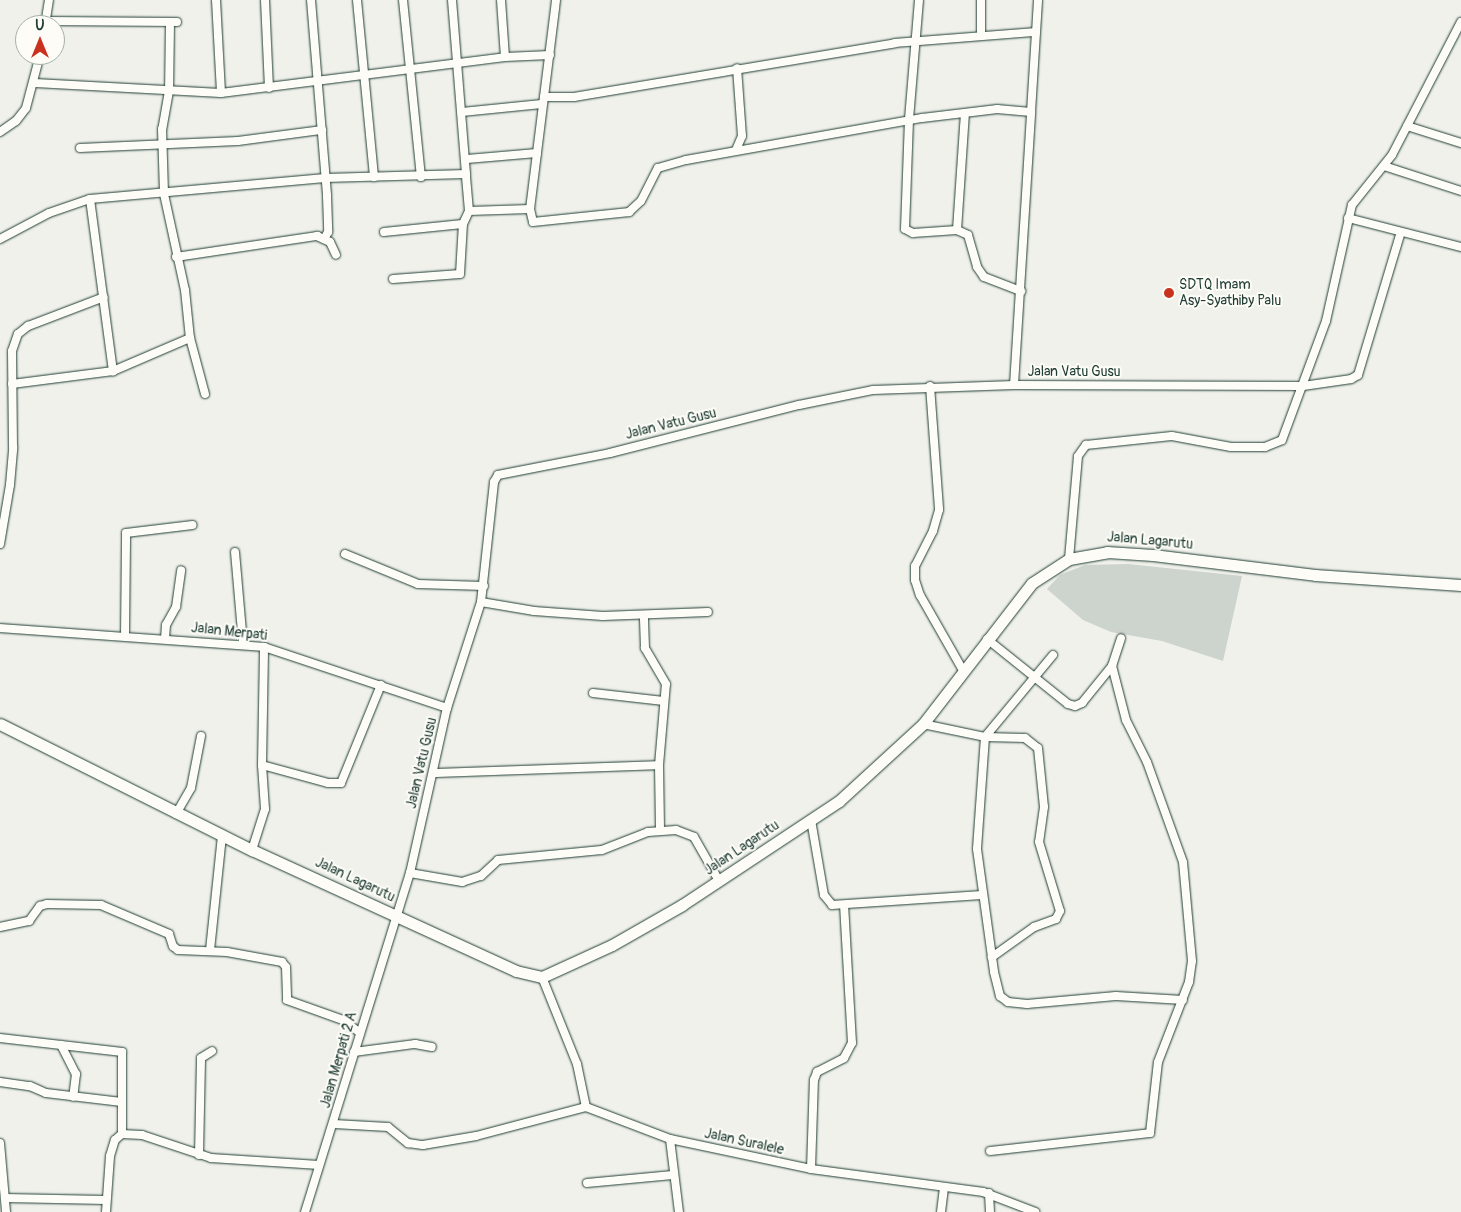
<!DOCTYPE html>
<style>
body{margin:0}
#map{position:relative;width:1461px;height:1212px;overflow:hidden;background:#f0f1eb;font-family:Pangolin,sans-serif}
div>[style]{position:absolute}
[style*='--x']{left:calc(var(--x)*1px);top:calc(var(--y)*1px);width:calc(var(--w)*1px);rotate:calc(var(--a)*1deg)}
.green>*{inset:0;background:#cdd3cd}
.roads{filter:drop-shadow(0 0 1px #1f3d34) drop-shadow(0 0 1px #1f3d34)}
.street>*{height:8px;margin:-4px;padding:0 4px;transform-origin:4px;border-radius:4px;background:#fdfcf7}
.secondary>*{height:11px;margin:-5.5px;padding:0 5.5px;transform-origin:5.5px;border-radius:5.5px;background:#fdfcf7}
.dots>*{width:14px;height:14px;translate:-50% -50%;box-sizing:border-box;border:2px solid #fdfcf7;border-radius:50%}
span{translate:-50% -50%;white-space:nowrap;text-align:center;line-height:1.15;-webkit-text-stroke:4px #fdfcf7;paint-order:stroke}
.poi-label{font-size:14px;color:#1f3d34}
.left{translate:0 -50%;text-align:left}
.street-label{font-size:14px;color:#1f3d34}
.north{position:absolute;left:15px;top:15px;width:50px;height:50px;box-sizing:border-box;background:#fdfcf7;border:1px solid #a4b0a9;border-radius:50%;rotate:0deg;font-size:14px;font-weight:700;line-height:20px;text-align:center;color:#1f3d34}
.north::after{content:'';display:block;margin:auto;width:18px;height:22px;background:#c8321e;clip-path:polygon(50% 0,100% 100%,50% 72%,0 100%)}
</style>
<div id="map">
<div class="green">
<i style="clip-path:polygon(1128px 564px,1242px 576px,1223px 661px,1162px 641px,1111px 632px,1083px 620px,1047px 589px,1060px 575px,1085px 565px)"></i>
</div>
<div class="roads">
<div class="street">
<i style="--x:216;--y:0;--w:93;--a:86.9"></i>
<i style="--x:265;--y:0;--w:88;--a:87.4"></i>
<i style="--x:311;--y:0;--w:197;--a:85.3"></i>
<i style="--x:327;--y:196;--w:36;--a:88"></i>
<i style="--x:328;--y:232;--w:8;--a:120"></i>
<i style="--x:357;--y:0;--w:178;--a:84.5"></i>
<i style="--x:403;--y:0;--w:178;--a:84.2"></i>
<i style="--x:501;--y:0;--w:57;--a:86"></i>
<i style="--x:919;--y:0;--w:120;--a:94.8"></i>
<i style="--x:909;--y:120;--w:109;--a:92.1"></i>
<i style="--x:905;--y:229;--w:9;--a:27"></i>
<i style="--x:913;--y:233;--w:44;--a:-3.9"></i>
<i style="--x:957;--y:230;--w:12;--a:24"></i>
<i style="--x:968;--y:235;--w:33;--a:74"></i>
<i style="--x:977;--y:267;--w:12;--a:55"></i>
<i style="--x:984;--y:277;--w:40;--a:21"></i>
<i style="--x:46;--y:21;--w:131;--a:0.4"></i>
<i style="--x:170;--y:23;--w:68;--a:90.8"></i>
<i style="--x:169;--y:91;--w:39;--a:100"></i>
<i style="--x:162;--y:129;--w:65;--a:88.2"></i>
<i style="--x:164;--y:194;--w:98;--a:77.7"></i>
<i style="--x:185;--y:290;--w:48;--a:84.1"></i>
<i style="--x:190;--y:338;--w:58;--a:75"></i>
<i style="--x:45;--y:25;--w:25;--a:-81"></i>
<i style="--x:981;--y:35;--w:35;--a:-90"></i>
<i style="--x:35;--y:83;--w:186;--a:3.1"></i>
<i style="--x:221;--y:93;--w:286;--a:-7.2"></i>
<i style="--x:505;--y:57;--w:45;--a:-2.5"></i>
<i style="--x:544;--y:97;--w:30;--a:0"></i>
<i style="--x:574;--y:97;--w:326;--a:-9.5"></i>
<i style="--x:895;--y:43;--w:141;--a:-4.5"></i>
<i style="--x:462;--y:112;--w:80;--a:-5.7"></i>
<i style="--x:1407;--y:126;--w:57;--a:17.5"></i>
<i style="--x:0;--y:132;--w:19;--a:-35"></i>
<i style="--x:16;--y:121;--w:16;--a:-52"></i>
<i style="--x:26;--y:108;--w:55;--a:-75.2"></i>
<i style="--x:80;--y:148;--w:158;--a:-2.5"></i>
<i style="--x:238;--y:141;--w:85;--a:-7.5"></i>
<i style="--x:736;--y:150;--w:15;--a:-67"></i>
<i style="--x:742;--y:136;--w:68;--a:-94.2"></i>
<i style="--x:537;--y:153;--w:56;--a:97.1"></i>
<i style="--x:530;--y:209;--w:13;--a:77"></i>
<i style="--x:533;--y:222;--w:97;--a:-5.9"></i>
<i style="--x:629;--y:212;--w:16;--a:-43"></i>
<i style="--x:641;--y:201;--w:37;--a:-63"></i>
<i style="--x:658;--y:168;--w:29;--a:-16"></i>
<i style="--x:686;--y:160;--w:240;--a:-10.1"></i>
<i style="--x:922;--y:118;--w:76;--a:-6.8"></i>
<i style="--x:997;--y:109;--w:34;--a:5"></i>
<i style="--x:1031;--y:112;--w:112;--a:-86.4"></i>
<i style="--x:467;--y:159;--w:70;--a:-4.9"></i>
<i style="--x:537;--y:153;--w:154;--a:-82.9"></i>
<i style="--x:1384;--y:166;--w:81;--a:18"></i>
<i style="--x:90;--y:199;--w:174;--a:82.4"></i>
<i style="--x:469;--y:211;--w:61;--a:-1.9"></i>
<i style="--x:1348;--y:218;--w:117;--a:14.4"></i>
<i style="--x:957;--y:230;--w:117;--a:-86.1"></i>
<i style="--x:384;--y:232;--w:79;--a:-5.8"></i>
<i style="--x:463;--y:224;--w:14;--a:-65"></i>
<i style="--x:469;--y:211;--w:37;--a:-95"></i>
<i style="--x:0;--y:239;--w:55;--a:-28"></i>
<i style="--x:49;--y:213;--w:43;--a:-18.9"></i>
<i style="--x:90;--y:199;--w:236;--a:-5.1"></i>
<i style="--x:325;--y:178;--w:141;--a:-1.6"></i>
<i style="--x:466;--y:174;--w:175;--a:-94.6"></i>
<i style="--x:176;--y:257;--w:143;--a:-8.5"></i>
<i style="--x:317;--y:236;--w:14;--a:25"></i>
<i style="--x:330;--y:242;--w:14;--a:65"></i>
<i style="--x:393;--y:279;--w:67;--a:-4.3"></i>
<i style="--x:460;--y:274;--w:50;--a:-86.6"></i>
<i style="--x:12;--y:384;--w:102;--a:-7.3"></i>
<i style="--x:113;--y:371;--w:84;--a:-23.2"></i>
<i style="--x:1014;--y:385;--w:274;--a:-86.4"></i>
<i style="--x:930;--y:386;--w:124;--a:85.8"></i>
<i style="--x:939;--y:510;--w:22;--a:106"></i>
<i style="--x:933;--y:531;--w:39;--a:117"></i>
<i style="--x:915;--y:566;--w:14;--a:90"></i>
<i style="--x:915;--y:580;--w:16;--a:72"></i>
<i style="--x:920;--y:595;--w:89;--a:60.3"></i>
<i style="--x:0;--y:544;--w:60;--a:-80.4"></i>
<i style="--x:10;--y:485;--w:38;--a:-85"></i>
<i style="--x:13;--y:447;--w:96;--a:-90.6"></i>
<i style="--x:12;--y:351;--w:18;--a:-71"></i>
<i style="--x:18;--y:334;--w:13;--a:-39"></i>
<i style="--x:28;--y:326;--w:81;--a:-20.9"></i>
<i style="--x:235;--y:552;--w:92;--a:85"></i>
<i style="--x:345;--y:554;--w:79;--a:22.3"></i>
<i style="--x:418;--y:584;--w:66;--a:1.7"></i>
<i style="--x:1069;--y:559;--w:103;--a:-85"></i>
<i style="--x:1078;--y:456;--w:14;--a:-54"></i>
<i style="--x:1086;--y:445;--w:86;--a:-6"></i>
<i style="--x:1172;--y:436;--w:60;--a:10.6"></i>
<i style="--x:1231;--y:447;--w:34;--a:0"></i>
<i style="--x:1265;--y:447;--w:18;--a:-22"></i>
<i style="--x:1282;--y:440;--w:127;--a:-69.7"></i>
<i style="--x:1326;--y:321;--w:119;--a:-77.4"></i>
<i style="--x:1352;--y:205;--w:64;--a:-51.3"></i>
<i style="--x:1392;--y:155;--w:150;--a:-62.6"></i>
<i style="--x:481;--y:602;--w:54;--a:9.6"></i>
<i style="--x:534;--y:611;--w:69;--a:4.1"></i>
<i style="--x:603;--y:616;--w:105;--a:-2.2"></i>
<i style="--x:0;--y:628;--w:265;--a:4.1"></i>
<i style="--x:264;--y:647;--w:193;--a:18.4"></i>
<i style="--x:125;--y:636;--w:103;--a:-89.4"></i>
<i style="--x:126;--y:533;--w:67;--a:-6.8"></i>
<i style="--x:165;--y:639;--w:14;--a:-86"></i>
<i style="--x:166;--y:625;--w:21;--a:-61"></i>
<i style="--x:176;--y:607;--w:37;--a:-82"></i>
<i style="--x:987;--y:639;--w:104;--a:38.7"></i>
<i style="--x:1068;--y:704;--w:7;--a:16"></i>
<i style="--x:1075;--y:706;--w:8;--a:-23"></i>
<i style="--x:1082;--y:703;--w:48;--a:-51"></i>
<i style="--x:1112;--y:666;--w:29;--a:-72"></i>
<i style="--x:1053;--y:655;--w:107;--a:129.7"></i>
<i style="--x:985;--y:737;--w:112;--a:94.1"></i>
<i style="--x:977;--y:849;--w:124;--a:82.1"></i>
<i style="--x:994;--y:972;--w:25;--a:76"></i>
<i style="--x:1000;--y:996;--w:10;--a:37"></i>
<i style="--x:1008;--y:1002;--w:19;--a:6"></i>
<i style="--x:1027;--y:1004;--w:89;--a:-5.1"></i>
<i style="--x:1116;--y:996;--w:67;--a:3.4"></i>
<i style="--x:593;--y:693;--w:71;--a:6.4"></i>
<i style="--x:923;--y:724;--w:63;--a:11.8"></i>
<i style="--x:985;--y:737;--w:40;--a:1.4"></i>
<i style="--x:1025;--y:738;--w:16;--a:38"></i>
<i style="--x:1038;--y:748;--w:59;--a:84.2"></i>
<i style="--x:1044;--y:807;--w:35;--a:98"></i>
<i style="--x:1039;--y:842;--w:72;--a:73.1"></i>
<i style="--x:1060;--y:911;--w:9;--a:117"></i>
<i style="--x:1056;--y:919;--w:23;--a:160"></i>
<i style="--x:1034;--y:927;--w:52;--a:144.5"></i>
<i style="--x:262;--y:765;--w:68;--a:15.3"></i>
<i style="--x:328;--y:783;--w:13;--a:0"></i>
<i style="--x:341;--y:783;--w:106;--a:-67.8"></i>
<i style="--x:659;--y:765;--w:65;--a:89.1"></i>
<i style="--x:433;--y:773;--w:226;--a:-2"></i>
<i style="--x:659;--y:765;--w:81;--a:-85.1"></i>
<i style="--x:666;--y:684;--w:42;--a:-120.3"></i>
<i style="--x:645;--y:648;--w:33;--a:-92"></i>
<i style="--x:176;--y:814;--w:30;--a:-60"></i>
<i style="--x:191;--y:788;--w:53;--a:-79.1"></i>
<i style="--x:811;--y:820;--w:76;--a:80.2"></i>
<i style="--x:824;--y:895;--w:13;--a:51"></i>
<i style="--x:832;--y:905;--w:150;--a:-3.8"></i>
<i style="--x:252;--y:850;--w:43;--a:-72.4"></i>
<i style="--x:265;--y:809;--w:44;--a:-93.9"></i>
<i style="--x:262;--y:765;--w:118;--a:-89"></i>
<i style="--x:410;--y:873;--w:53;--a:9.8"></i>
<i style="--x:462;--y:882;--w:20;--a:-18"></i>
<i style="--x:481;--y:876;--w:23;--a:-43"></i>
<i style="--x:498;--y:860;--w:104;--a:-5.5"></i>
<i style="--x:602;--y:850;--w:49;--a:-21.4"></i>
<i style="--x:648;--y:832;--w:28;--a:-4"></i>
<i style="--x:676;--y:830;--w:19;--a:21"></i>
<i style="--x:694;--y:837;--w:51;--a:60.4"></i>
<i style="--x:0;--y:927;--w:30;--a:-12"></i>
<i style="--x:29;--y:921;--w:19;--a:-54"></i>
<i style="--x:40;--y:906;--w:7;--a:-16"></i>
<i style="--x:47;--y:904;--w:54;--a:1.1"></i>
<i style="--x:101;--y:905;--w:74;--a:23.1"></i>
<i style="--x:169;--y:934;--w:13;--a:72"></i>
<i style="--x:173;--y:946;--w:6;--a:39"></i>
<i style="--x:178;--y:950;--w:49;--a:2.3"></i>
<i style="--x:227;--y:952;--w:56;--a:10.3"></i>
<i style="--x:282;--y:962;--w:6;--a:51"></i>
<i style="--x:286;--y:967;--w:33;--a:88"></i>
<i style="--x:287;--y:1000;--w:59;--a:19.7"></i>
<i style="--x:343;--y:1020;--w:21;--a:37"></i>
<i style="--x:210;--y:950;--w:116;--a:-84"></i>
<i style="--x:542;--y:977;--w:94;--a:68.1"></i>
<i style="--x:577;--y:1064;--w:44;--a:78.2"></i>
<i style="--x:0;--y:1038;--w:123;--a:6.5"></i>
<i style="--x:122;--y:1052;--w:82;--a:90"></i>
<i style="--x:61;--y:1045;--w:33;--a:63"></i>
<i style="--x:76;--y:1074;--w:23;--a:97"></i>
<i style="--x:354;--y:1052;--w:62;--a:-7.5"></i>
<i style="--x:415;--y:1044;--w:17;--a:10"></i>
<i style="--x:0;--y:1082;--w:30;--a:8"></i>
<i style="--x:30;--y:1086;--w:17;--a:24"></i>
<i style="--x:46;--y:1093;--w:76;--a:6.8"></i>
<i style="--x:586;--y:1107;--w:90;--a:20.9"></i>
<i style="--x:670;--y:1139;--w:144;--a:12"></i>
<i style="--x:811;--y:1169;--w:174;--a:7.6"></i>
<i style="--x:983;--y:1192;--w:56;--a:21"></i>
<i style="--x:334;--y:1124;--w:54;--a:3.2"></i>
<i style="--x:388;--y:1127;--w:26;--a:39"></i>
<i style="--x:408;--y:1143;--w:15;--a:8"></i>
<i style="--x:423;--y:1145;--w:54;--a:-9.6"></i>
<i style="--x:476;--y:1136;--w:114;--a:-14.8"></i>
<i style="--x:670;--y:1139;--w:74;--a:83"></i>
<i style="--x:0;--y:1143;--w:69;--a:85"></i>
<i style="--x:990;--y:1151;--w:161;--a:-6.4"></i>
<i style="--x:1150;--y:1133;--w:71;--a:-83.6"></i>
<i style="--x:1158;--y:1062;--w:86;--a:-68.8"></i>
<i style="--x:1189;--y:982;--w:21;--a:-82"></i>
<i style="--x:1192;--y:961;--w:99;--a:-95.2"></i>
<i style="--x:1183;--y:862;--w:106;--a:-109.8"></i>
<i style="--x:1147;--y:762;--w:47;--a:-116.6"></i>
<i style="--x:1126;--y:720;--w:56;--a:-104.5"></i>
<i style="--x:199;--y:1155;--w:97;--a:-88.8"></i>
<i style="--x:201;--y:1058;--w:13;--a:-32"></i>
<i style="--x:811;--y:1169;--w:89;--a:-88.1"></i>
<i style="--x:814;--y:1080;--w:9;--a:-69"></i>
<i style="--x:817;--y:1072;--w:30;--a:-27"></i>
<i style="--x:844;--y:1058;--w:17;--a:-62"></i>
<i style="--x:852;--y:1043;--w:138;--a:-93.3"></i>
<i style="--x:587;--y:1183;--w:86;--a:-5.3"></i>
<i style="--x:989;--y:1193;--w:19;--a:87"></i>
<i style="--x:5;--y:1198;--w:101;--a:1.1"></i>
<i style="--x:106;--y:1212;--w:56;--a:-85.9"></i>
<i style="--x:110;--y:1156;--w:17;--a:-73"></i>
<i style="--x:115;--y:1140;--w:9;--a:-41"></i>
<i style="--x:122;--y:1134;--w:20;--a:3"></i>
<i style="--x:142;--y:1135;--w:73;--a:18.4"></i>
<i style="--x:211;--y:1158;--w:108;--a:3.7"></i>
<i style="--x:305;--y:1212;--w:355;--a:-72.8"></i>
<i style="--x:410;--y:873;--w:169;--a:-77.4"></i>
<i style="--x:447;--y:708;--w:111;--a:-72.2"></i>
<i style="--x:481;--y:602;--w:121;--a:-83.8"></i>
<i style="--x:494;--y:482;--w:8;--a:-60"></i>
<i style="--x:498;--y:475;--w:114;--a:-11.1"></i>
<i style="--x:610;--y:453;--w:195;--a:-14.3"></i>
<i style="--x:799;--y:405;--w:76;--a:-11.5"></i>
<i style="--x:873;--y:390;--w:141;--a:-2"></i>
<i style="--x:1014;--y:385;--w:289;--a:0.2"></i>
<i style="--x:1303;--y:386;--w:49;--a:-8.3"></i>
<i style="--x:1351;--y:379;--w:8;--a:-30"></i>
<i style="--x:1358;--y:375;--w:149;--a:-73.3"></i>
<i style="--x:941;--y:1212;--w:25;--a:-83"></i>
</div>
<div class="secondary">
<i style="--x:0;--y:724;--w:282;--a:26.6"></i>
<i style="--x:252;--y:850;--w:290;--a:24.6"></i>
<i style="--x:516;--y:971;--w:27;--a:13"></i>
<i style="--x:542;--y:977;--w:77;--a:-24.6"></i>
<i style="--x:612;--y:945;--w:81;--a:-29.7"></i>
<i style="--x:682;--y:905;--w:188;--a:-33.5"></i>
<i style="--x:839;--y:801;--w:114;--a:-42.5"></i>
<i style="--x:923;--y:724;--w:178;--a:-52.3"></i>
<i style="--x:1032;--y:583;--w:44;--a:-33"></i>
<i style="--x:1069;--y:559;--w:39;--a:-10"></i>
<i style="--x:1107;--y:552;--w:46;--a:3.7"></i>
<i style="--x:1153;--y:555;--w:163;--a:7"></i>
<i style="--x:1315;--y:575;--w:146;--a:3.9"></i>
</div>
</div>
<div class="dots">
<i style="left:1169px;top:293px;background:#c8321e"></i>
</div>
<div class="poi-label">
<span class="left" style="left:1179px;top:293px">SDTQ Imam<br>Asy-Syathiby Palu</span>
</div>
<div class="street-label">
<span style="left:1074px;top:372px">Jalan Vatu Gusu</span>
<span style="left:671px;top:424px;rotate:-14deg">Jalan Vatu Gusu</span>
<span style="left:1150px;top:541px;rotate:5deg">Jalan Lagarutu</span>
<span style="left:229px;top:632px;rotate:6deg">Jalan Merpati</span>
<span style="left:422px;top:763px;rotate:-77deg">Jalan Vatu Gusu</span>
<span style="left:742px;top:848px;rotate:-34deg">Jalan Lagarutu</span>
<span style="left:355px;top:880px;rotate:25deg">Jalan Lagarutu</span>
<span style="left:339px;top:1060px;rotate:-74deg">Jalan Merpati 2 A</span>
<span style="left:744px;top:1142px;rotate:12deg">Jalan Suralele</span>
</div>
<div class="north">U</div>
</div>
